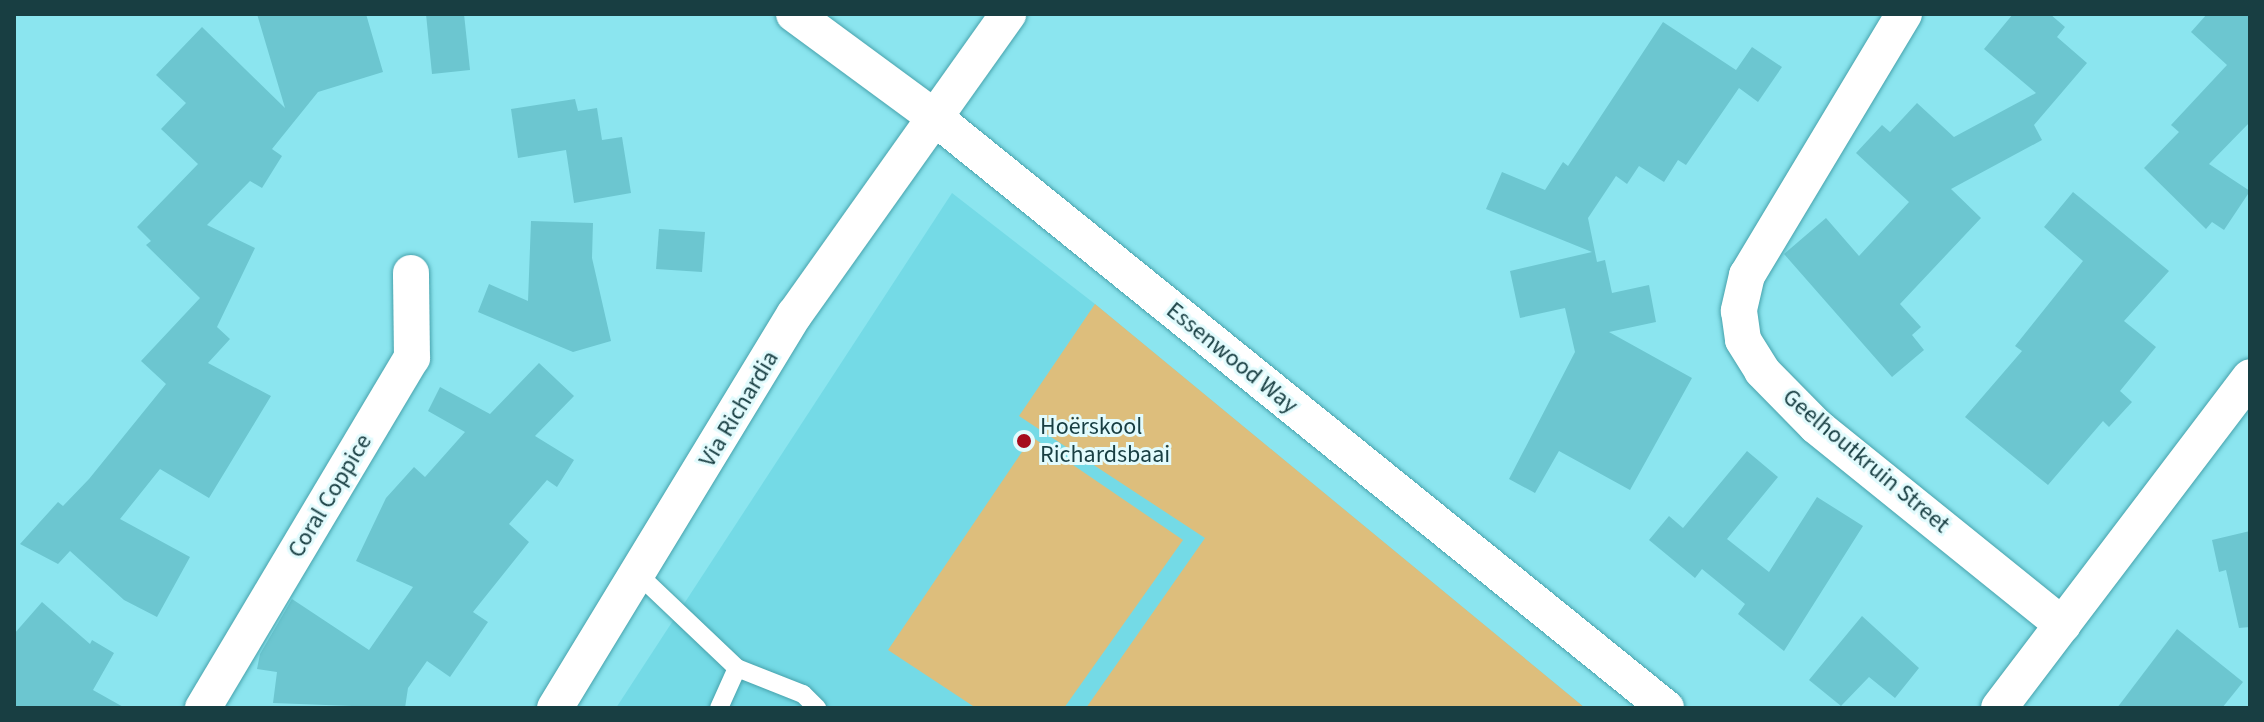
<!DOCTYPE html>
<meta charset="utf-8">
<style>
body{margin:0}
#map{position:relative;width:2264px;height:722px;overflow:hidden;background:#8be5ef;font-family:"Source Sans 3",sans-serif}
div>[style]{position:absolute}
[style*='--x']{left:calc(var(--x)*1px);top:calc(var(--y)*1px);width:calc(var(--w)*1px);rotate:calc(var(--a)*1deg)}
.built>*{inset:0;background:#74dae6}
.green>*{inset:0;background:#ddbe7c}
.building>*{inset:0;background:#6cc6d0}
.roads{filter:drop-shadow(0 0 2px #47a2ac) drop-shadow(0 0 2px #47a2ac)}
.lane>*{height:18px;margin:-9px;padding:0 9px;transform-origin:9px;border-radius:9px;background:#fff}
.street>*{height:36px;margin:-18px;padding:0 18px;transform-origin:18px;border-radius:18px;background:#fff}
.dots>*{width:22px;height:22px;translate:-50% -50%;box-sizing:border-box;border:4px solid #e2fbfd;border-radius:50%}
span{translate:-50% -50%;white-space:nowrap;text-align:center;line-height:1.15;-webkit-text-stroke:6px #e2fbfd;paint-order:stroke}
.street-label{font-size:24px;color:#183e42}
.poi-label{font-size:24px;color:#183e42}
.left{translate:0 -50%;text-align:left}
.frame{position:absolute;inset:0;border:16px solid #183e42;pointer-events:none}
</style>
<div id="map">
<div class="built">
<i style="clip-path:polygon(952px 193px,1095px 304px,1585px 708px,616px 708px)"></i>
</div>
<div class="green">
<i style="clip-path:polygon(1095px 304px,1585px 708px,1086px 708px,1205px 538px,1019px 416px)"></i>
<i style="clip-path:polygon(1032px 437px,1183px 540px,1064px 708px,976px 708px,888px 650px)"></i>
</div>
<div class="building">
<i style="clip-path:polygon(257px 14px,366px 14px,383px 72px,318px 92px,272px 149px,282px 156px,262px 188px,250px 181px,207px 225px,255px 248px,217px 327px,230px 339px,208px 363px,271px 396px,209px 498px,160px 469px,120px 519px,190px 557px,157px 617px,124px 600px,70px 551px,58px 564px,20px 544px,58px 502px,63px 506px,89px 479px,166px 384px,141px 361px,200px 298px,146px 245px,151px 241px,137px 227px,198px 164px,161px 129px,186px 103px,156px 75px,202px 27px,285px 108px)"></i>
<i style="clip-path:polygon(426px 14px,464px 14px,470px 70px,432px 74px)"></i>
<i style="clip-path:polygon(2013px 14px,2050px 14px,2065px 27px,2057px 37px,2087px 63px,2034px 125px,2042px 140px,1951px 189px,1981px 218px,1900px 304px,1921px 327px,1912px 335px,1924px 350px,1892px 377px,1784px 254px,1826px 218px,1859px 256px,1909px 202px,1856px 153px,1882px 125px,1890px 132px,1917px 103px,1954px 137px,2036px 93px,1984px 49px)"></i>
<i style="clip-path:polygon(2207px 14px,2250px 14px,2250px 122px,2209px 164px,2250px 191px,2224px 230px,2212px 222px,2206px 229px,2144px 168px,2179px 132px,2171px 125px,2227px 65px,2191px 32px)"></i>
<i style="clip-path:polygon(1663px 22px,1736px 70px,1752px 47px,1782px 67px,1758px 102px,1739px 88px,1686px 165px,1678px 160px,1664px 182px,1639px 166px,1627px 184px,1616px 176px,1588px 218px,1597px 262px,1605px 260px,1612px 293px,1649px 285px,1656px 322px,1609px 332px,1692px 378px,1630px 490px,1559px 451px,1535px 493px,1509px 479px,1575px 352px,1565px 308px,1520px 318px,1510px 271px,1592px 252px,1486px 209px,1502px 172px,1545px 190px,1563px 162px,1568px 166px)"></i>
<i style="clip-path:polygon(575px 99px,578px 111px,597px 108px,602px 140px,622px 137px,631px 193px,574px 203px,566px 150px,518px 158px,511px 109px)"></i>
<i style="clip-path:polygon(2073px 192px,2169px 271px,2124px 321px,2156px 347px,2120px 391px,2132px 402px,2109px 427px,2103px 421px,2048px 485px,1965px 417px,2022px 351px,2015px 346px,2083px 261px,2044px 227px)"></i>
<i style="clip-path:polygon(531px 221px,593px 223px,592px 258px,611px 341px,573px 352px,478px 312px,489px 284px,528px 301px)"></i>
<i style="clip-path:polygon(659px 229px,705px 232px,702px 272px,656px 269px)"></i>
<i style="clip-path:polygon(539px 363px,574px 396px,535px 436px,574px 460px,557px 487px,547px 480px,509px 524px,529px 542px,473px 612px,488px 622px,450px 677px,427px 661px,408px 688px,405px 708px,273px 703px,277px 672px,257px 669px,260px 654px,292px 599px,369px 650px,413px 587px,356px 561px,386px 498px,414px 467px,425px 477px,465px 432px,428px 411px,440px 387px,490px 414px)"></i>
<i style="clip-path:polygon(1747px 451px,1778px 477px,1727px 539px,1769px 572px,1817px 497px,1863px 526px,1784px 651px,1738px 614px,1745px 604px,1702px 569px,1695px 578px,1649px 540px,1669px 516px,1683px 528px)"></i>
<i style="clip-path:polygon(2250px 531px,2250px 627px,2239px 628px,2226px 570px,2219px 572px,2212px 540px)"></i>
<i style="clip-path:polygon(42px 602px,90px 644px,92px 640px,114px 653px,93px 690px,125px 708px,14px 708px,14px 634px)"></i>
<i style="clip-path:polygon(1862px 616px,1919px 668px,1895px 698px,1869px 677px,1841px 706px,1809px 680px)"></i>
<i style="clip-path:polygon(2177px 629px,2243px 682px,2222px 708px,2117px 708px)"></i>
</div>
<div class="roads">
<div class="lane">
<i style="--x:639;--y:575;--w:135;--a:43.5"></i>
<i style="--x:737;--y:668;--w:44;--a:114.2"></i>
<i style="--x:737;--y:668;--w:71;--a:21.5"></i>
<i style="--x:803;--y:694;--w:20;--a:45"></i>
</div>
<div class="street">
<i style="--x:794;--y:14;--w:174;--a:36.3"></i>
<i style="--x:934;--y:117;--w:941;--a:38.92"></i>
<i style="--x:1904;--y:14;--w:305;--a:121"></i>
<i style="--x:1747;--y:275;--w:37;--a:103"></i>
<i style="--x:1739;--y:311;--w:29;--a:82"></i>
<i style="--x:1743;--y:340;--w:36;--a:58"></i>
<i style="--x:1762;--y:371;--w:77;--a:45.5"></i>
<i style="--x:1816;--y:426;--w:317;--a:38.9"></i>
<i style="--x:203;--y:708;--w:408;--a:-59.2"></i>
<i style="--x:412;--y:358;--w:85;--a:-90.7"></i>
<i style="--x:555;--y:708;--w:461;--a:-58.7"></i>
<i style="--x:795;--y:314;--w:368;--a:-54.6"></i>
<i style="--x:1999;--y:708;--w:415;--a:-52.8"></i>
</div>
</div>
<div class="dots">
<i style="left:1024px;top:441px;background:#a50c1d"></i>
</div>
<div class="street-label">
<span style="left:1232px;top:358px;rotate:39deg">Essenwood Way</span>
<span style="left:739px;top:409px;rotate:-59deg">Via Richardia</span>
<span style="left:1866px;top:461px;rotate:40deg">Geelhoutkruin Street</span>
<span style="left:330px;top:496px;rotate:-59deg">Coral Coppice</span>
</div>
<div class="poi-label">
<span class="left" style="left:1040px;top:441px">Hoërskool<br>Richardsbaai</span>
</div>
<div class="frame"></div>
</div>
